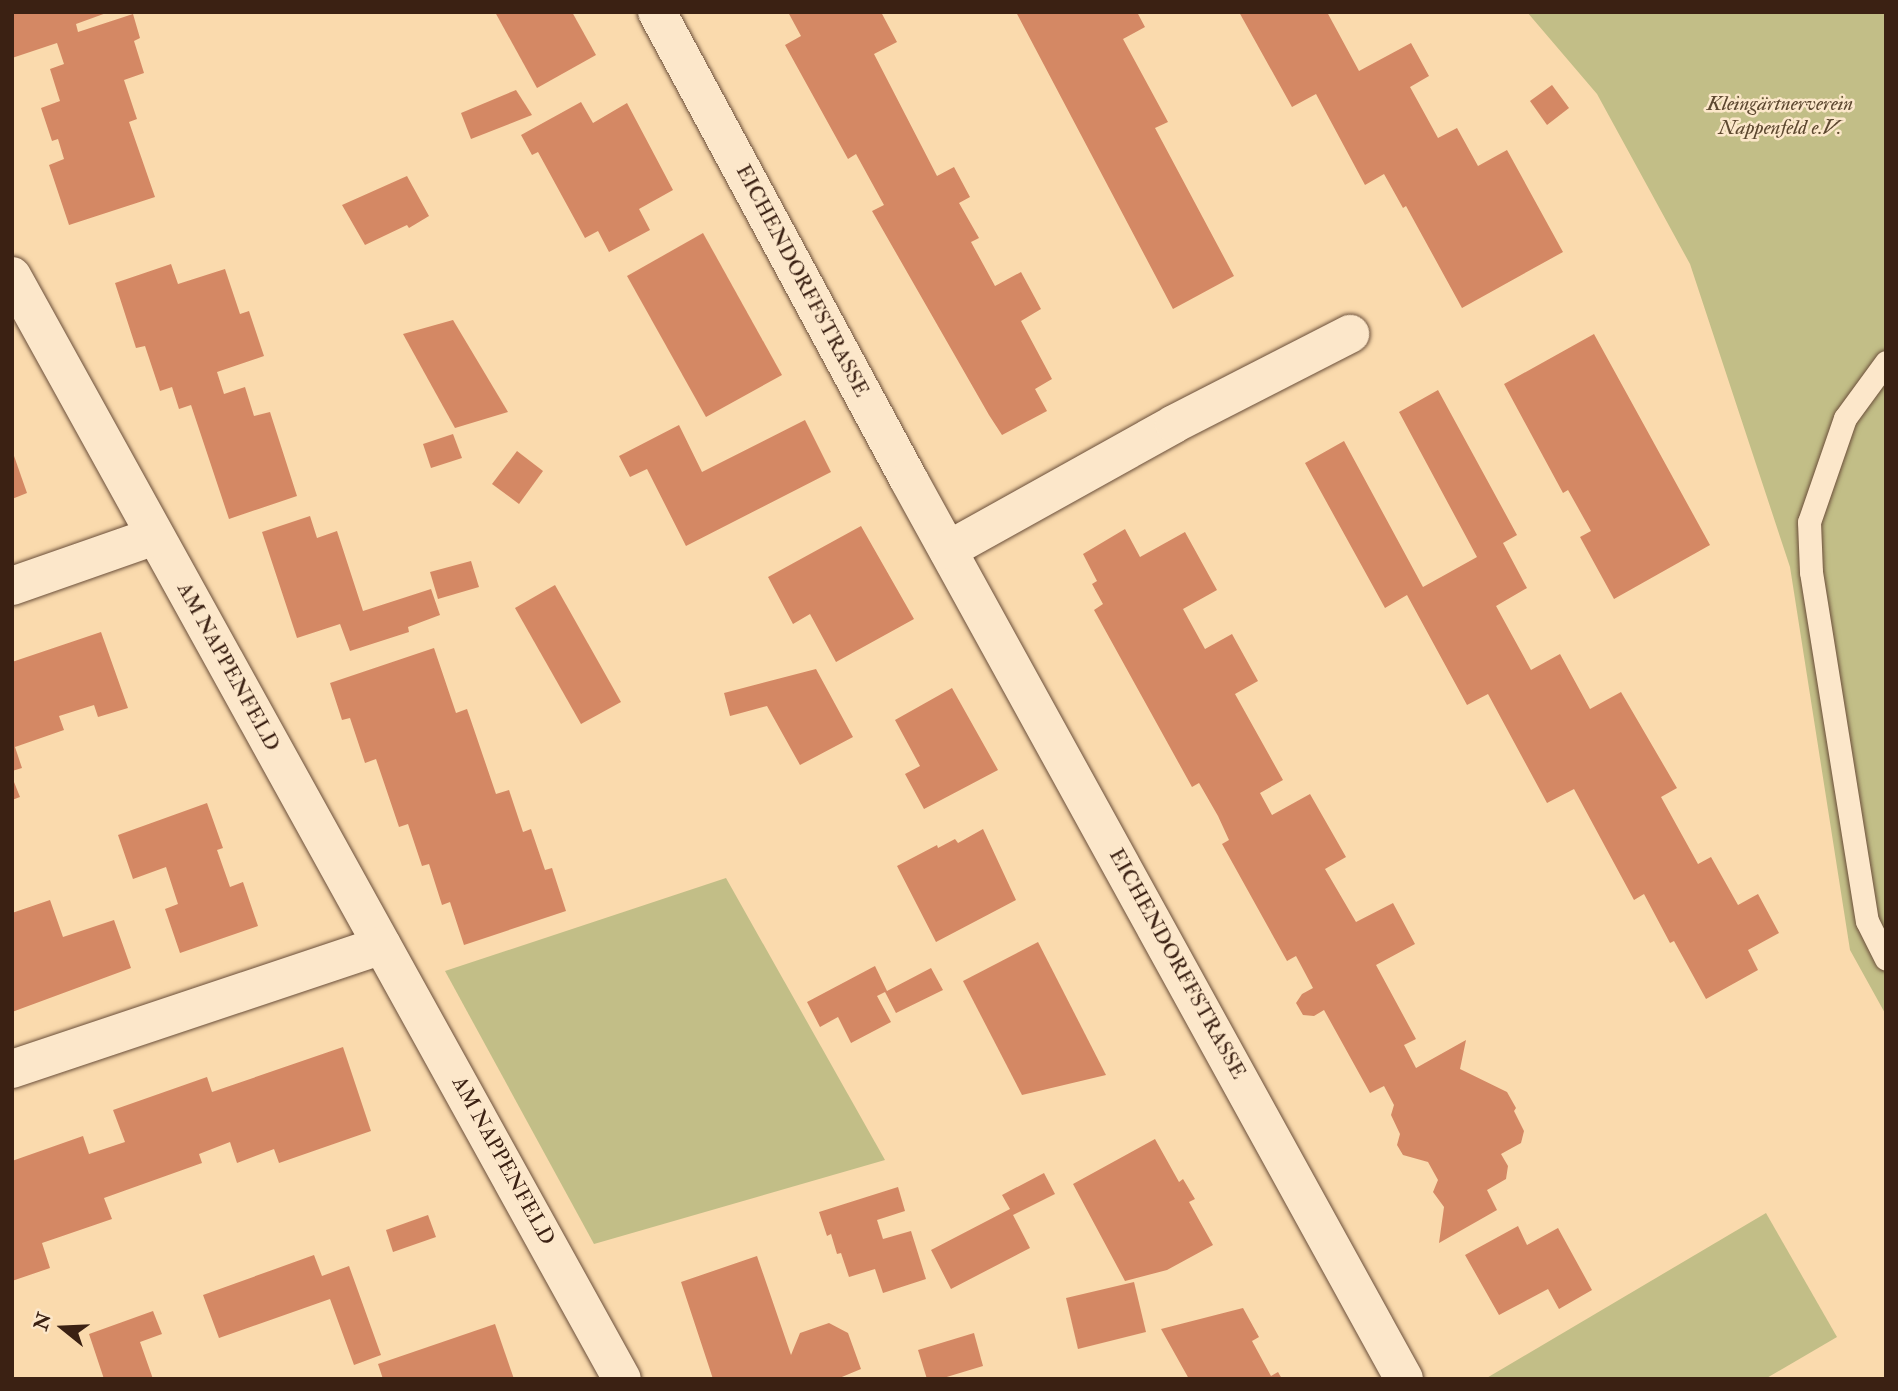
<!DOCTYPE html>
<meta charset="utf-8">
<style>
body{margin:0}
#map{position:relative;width:1898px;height:1391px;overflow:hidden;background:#fadaad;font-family:"IM FELL Double Pica",serif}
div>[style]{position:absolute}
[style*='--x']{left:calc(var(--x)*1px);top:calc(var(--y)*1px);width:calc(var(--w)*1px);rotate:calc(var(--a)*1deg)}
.green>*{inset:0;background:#c2be87}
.building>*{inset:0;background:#d48864}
.roads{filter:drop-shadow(0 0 2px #6b4f3a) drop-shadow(0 0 2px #6b4f3a)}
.service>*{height:23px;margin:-11.5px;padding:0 11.5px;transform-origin:11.5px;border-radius:11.5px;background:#fce7ca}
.minor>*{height:38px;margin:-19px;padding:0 19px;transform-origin:19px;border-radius:19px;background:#fce7ca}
span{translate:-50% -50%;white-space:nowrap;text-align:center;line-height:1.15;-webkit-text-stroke:5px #fce7ca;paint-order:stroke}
.park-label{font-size:21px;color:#5d4830;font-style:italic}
.street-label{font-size:21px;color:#3b2113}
.frame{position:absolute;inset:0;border:14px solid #3b2113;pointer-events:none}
.north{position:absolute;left:28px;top:1293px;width:70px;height:70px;-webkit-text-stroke:5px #fce7ca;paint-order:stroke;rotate:288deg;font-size:19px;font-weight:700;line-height:28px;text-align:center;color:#3b2113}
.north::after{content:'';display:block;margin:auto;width:24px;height:32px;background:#3b2113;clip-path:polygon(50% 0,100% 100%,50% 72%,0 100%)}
</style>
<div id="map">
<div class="green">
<i style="clip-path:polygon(1527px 12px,1886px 12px,1886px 1015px,1850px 950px,1790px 567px,1690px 264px,1597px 94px)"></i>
<i style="clip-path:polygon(726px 878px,885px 1160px,594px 1244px,445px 971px)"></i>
<i style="clip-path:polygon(1766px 1213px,1837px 1337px,1765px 1379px,1485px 1379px)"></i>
</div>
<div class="building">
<i style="clip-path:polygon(12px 12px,109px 12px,76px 24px,78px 32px,133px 14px,140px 38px,134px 41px,144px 73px,124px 80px,137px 119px,129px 122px,155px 197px,69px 225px,49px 165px,64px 159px,58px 139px,52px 141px,41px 108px,60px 101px,50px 69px,64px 64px,57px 43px,12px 58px)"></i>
<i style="clip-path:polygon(495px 12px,572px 12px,596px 55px,537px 88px)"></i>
<i style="clip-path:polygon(788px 12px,881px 12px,897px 42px,874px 54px,937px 176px,954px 167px,970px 197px,959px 203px,979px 238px,971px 242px,995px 286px,1021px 272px,1041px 309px,1021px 321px,1052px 379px,1035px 389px,1047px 411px,1002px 435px,989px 415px,872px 211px,884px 205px,856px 154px,848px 159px,785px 45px,801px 36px)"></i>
<i style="clip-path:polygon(1016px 12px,1137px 12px,1145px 27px,1123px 39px,1168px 122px,1155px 128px,1234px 276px,1173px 309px)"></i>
<i style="clip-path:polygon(1239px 12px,1327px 12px,1359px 71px,1411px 43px,1429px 76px,1410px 87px,1438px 138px,1457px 128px,1478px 166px,1507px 150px,1563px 252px,1462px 308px,1406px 206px,1403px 208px,1384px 174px,1365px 185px,1316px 94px,1292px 107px)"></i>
<i style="clip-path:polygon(1552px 85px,1569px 108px,1547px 125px,1530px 101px)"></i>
<i style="clip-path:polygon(516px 90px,532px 115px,471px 139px,461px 113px)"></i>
<i style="clip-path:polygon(581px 102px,593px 123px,627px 103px,673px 190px,639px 209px,650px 230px,609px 252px,598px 231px,585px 238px,538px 152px,532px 155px,521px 135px)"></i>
<i style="clip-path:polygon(407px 176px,429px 216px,409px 228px,407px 225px,365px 245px,342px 205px)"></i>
<i style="clip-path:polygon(703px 233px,782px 375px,706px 417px,627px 276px)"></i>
<i style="clip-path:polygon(171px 264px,178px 284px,225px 269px,240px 314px,249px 311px,264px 356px,217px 372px,224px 394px,245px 387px,254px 416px,270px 412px,297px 496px,229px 519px,191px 405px,179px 409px,172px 387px,160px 391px,145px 346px,136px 348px,115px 283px)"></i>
<i style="clip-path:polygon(453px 320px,508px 412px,455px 428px,403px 334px)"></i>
<i style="clip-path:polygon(1594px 334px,1710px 545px,1614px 599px,1580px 537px,1591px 531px,1568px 490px,1563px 493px,1504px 384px)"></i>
<i style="clip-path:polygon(1438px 390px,1517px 535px,1503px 543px,1527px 588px,1496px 606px,1531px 670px,1560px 654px,1590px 709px,1621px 692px,1677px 788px,1661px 797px,1698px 864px,1711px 857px,1738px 905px,1758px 894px,1779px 933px,1748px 950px,1758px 970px,1706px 999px,1674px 941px,1670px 943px,1644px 894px,1634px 900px,1574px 789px,1547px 803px,1488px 694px,1467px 705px,1407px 595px,1385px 608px,1305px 463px,1344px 441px,1423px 587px,1477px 557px,1399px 412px)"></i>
<i style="clip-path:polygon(805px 420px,831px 472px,686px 546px,647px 469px,630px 477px,619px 456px,679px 425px,702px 472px)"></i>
<i style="clip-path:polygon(453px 434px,462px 458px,431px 468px,423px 444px)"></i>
<i style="clip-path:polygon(517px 451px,543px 471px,519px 504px,492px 484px)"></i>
<i style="clip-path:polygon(13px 453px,27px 493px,12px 499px,12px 454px)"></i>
<i style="clip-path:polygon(310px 516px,317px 538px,337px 531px,363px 611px,431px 589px,440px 615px,408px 627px,409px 632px,350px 651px,340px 624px,297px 638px,262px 532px)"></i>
<i style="clip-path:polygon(861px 526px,914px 619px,836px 662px,810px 614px,793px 624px,768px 577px)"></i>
<i style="clip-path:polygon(1125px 529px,1140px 557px,1185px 532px,1217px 590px,1183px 609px,1205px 649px,1232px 634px,1258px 681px,1235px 694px,1283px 780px,1260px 793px,1272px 815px,1310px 794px,1346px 857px,1325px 869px,1356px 922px,1393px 903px,1415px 944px,1376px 965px,1416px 1039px,1404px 1045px,1416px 1068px,1466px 1040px,1460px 1069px,1507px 1092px,1516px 1108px,1514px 1111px,1524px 1131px,1521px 1143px,1501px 1154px,1508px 1166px,1506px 1179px,1487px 1190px,1497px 1210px,1439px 1243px,1444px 1207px,1433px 1192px,1438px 1180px,1428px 1162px,1403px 1155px,1397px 1145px,1400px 1134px,1391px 1115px,1394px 1105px,1384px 1086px,1370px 1093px,1324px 1010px,1314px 1016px,1303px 1015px,1296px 1003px,1302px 994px,1313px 988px,1296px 956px,1287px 961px,1222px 844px,1229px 840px,1218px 816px,1199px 783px,1192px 787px,1094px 610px,1103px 604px,1092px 584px,1097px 581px,1083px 554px)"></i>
<i style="clip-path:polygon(471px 561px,479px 587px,438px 599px,430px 572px)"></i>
<i style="clip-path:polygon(555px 585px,621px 702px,581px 724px,515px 608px)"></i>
<i style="clip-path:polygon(101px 632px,128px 708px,98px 717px,94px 705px,59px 716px,64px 730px,15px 747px,22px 768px,12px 771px,12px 662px)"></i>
<i style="clip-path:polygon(434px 648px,456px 713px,467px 709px,496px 794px,509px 790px,523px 832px,531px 829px,545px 870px,552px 868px,566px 911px,464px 945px,450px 902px,442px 905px,429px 864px,422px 866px,408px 824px,399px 827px,376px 759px,365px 763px,350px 718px,342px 720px,330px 683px)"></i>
<i style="clip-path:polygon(816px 669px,853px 737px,800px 765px,767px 706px,730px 716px,724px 693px)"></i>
<i style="clip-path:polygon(952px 688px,998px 770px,924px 809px,905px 774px,920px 766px,895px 720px)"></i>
<i style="clip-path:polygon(12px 777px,20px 797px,12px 800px)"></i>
<i style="clip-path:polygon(207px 803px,223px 848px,217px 850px,230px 887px,243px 882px,258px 926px,180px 953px,165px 909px,178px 904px,166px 867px,133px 879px,118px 835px)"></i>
<i style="clip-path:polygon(983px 829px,1016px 900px,936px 942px,897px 866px,937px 845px,938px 848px,955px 839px,958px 843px)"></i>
<i style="clip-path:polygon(50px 900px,63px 937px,114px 920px,131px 968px,12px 1012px,12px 913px)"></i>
<i style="clip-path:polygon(1038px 942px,1106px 1075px,1022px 1095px,963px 981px)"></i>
<i style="clip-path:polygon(875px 966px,887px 991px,931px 968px,943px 990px,896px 1013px,885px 992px,877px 996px,891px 1022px,851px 1043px,838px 1017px,820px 1027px,807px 1002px)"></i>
<i style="clip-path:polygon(343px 1047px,371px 1131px,279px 1163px,274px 1149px,237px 1163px,230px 1142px,199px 1154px,202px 1163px,104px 1198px,112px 1219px,42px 1243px,50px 1268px,12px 1281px,12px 1161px,83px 1136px,89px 1154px,125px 1142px,113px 1110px,207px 1077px,212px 1092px)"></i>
<i style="clip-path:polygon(1155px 1139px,1179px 1182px,1183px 1179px,1195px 1199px,1189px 1202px,1213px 1245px,1167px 1270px,1125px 1281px,1073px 1184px)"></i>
<i style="clip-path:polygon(1044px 1173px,1055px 1194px,1013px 1215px,1030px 1248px,951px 1289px,931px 1250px,1010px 1209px,1002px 1195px)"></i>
<i style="clip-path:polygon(898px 1187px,905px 1211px,877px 1220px,883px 1239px,911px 1231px,926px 1279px,883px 1293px,875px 1269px,849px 1277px,841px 1253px,837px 1254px,831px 1234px,827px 1236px,819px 1212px)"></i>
<i style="clip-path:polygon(428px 1215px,436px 1237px,393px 1252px,386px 1230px)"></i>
<i style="clip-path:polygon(1518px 1226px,1527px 1245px,1558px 1228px,1592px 1290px,1559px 1309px,1548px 1289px,1499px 1315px,1465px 1255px)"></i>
<i style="clip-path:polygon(314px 1255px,322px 1276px,349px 1266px,381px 1355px,354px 1365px,330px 1299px,219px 1338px,203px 1295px)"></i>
<i style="clip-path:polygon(757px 1256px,791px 1355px,800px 1333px,829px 1323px,848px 1333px,861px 1369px,837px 1379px,713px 1379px,681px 1282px)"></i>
<i style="clip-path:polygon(1134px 1282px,1146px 1332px,1078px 1349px,1066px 1298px)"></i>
<i style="clip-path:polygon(1243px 1308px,1259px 1337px,1252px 1341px,1271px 1376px,1278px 1372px,1282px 1379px,1189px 1379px,1161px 1329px)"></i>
<i style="clip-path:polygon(153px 1311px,162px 1334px,140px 1342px,153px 1379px,104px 1379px,89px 1334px)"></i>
<i style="clip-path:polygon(495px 1324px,514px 1379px,383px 1379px,378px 1364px)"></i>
<i style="clip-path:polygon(974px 1333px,983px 1366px,940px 1379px,927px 1379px,918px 1350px)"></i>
</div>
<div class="roads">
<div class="service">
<i style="--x:1886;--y:362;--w:69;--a:126.2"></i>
<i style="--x:1845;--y:418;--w:110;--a:109.1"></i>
<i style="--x:1809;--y:522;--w:50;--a:87.7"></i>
<i style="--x:1811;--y:572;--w:353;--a:80.9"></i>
<i style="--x:1867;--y:921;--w:42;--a:63.4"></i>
</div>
<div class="minor">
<i style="--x:657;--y:12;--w:532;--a:61.7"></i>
<i style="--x:909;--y:480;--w:1026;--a:61.16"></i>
<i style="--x:12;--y:276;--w:1260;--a:61.06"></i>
<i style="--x:948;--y:550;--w:259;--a:-29.1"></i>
<i style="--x:1174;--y:424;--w:198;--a:-27.1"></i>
<i style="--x:12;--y:586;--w:151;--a:-19.3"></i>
<i style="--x:12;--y:1069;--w:390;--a:-18.5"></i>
</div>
</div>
<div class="park-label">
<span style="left:1780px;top:116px">Kleingärtnerverein<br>Nappenfeld e.V.</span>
</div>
<div class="street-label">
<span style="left:802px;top:281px;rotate:62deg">EICHENDORFFSTRASSE</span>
<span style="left:228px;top:667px;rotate:61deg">AM NAPPENFELD</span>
<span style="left:1177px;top:964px;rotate:61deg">EICHENDORFFSTRASSE</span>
<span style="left:503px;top:1161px;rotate:61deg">AM NAPPENFELD</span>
</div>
<div class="frame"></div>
<div class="north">N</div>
</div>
